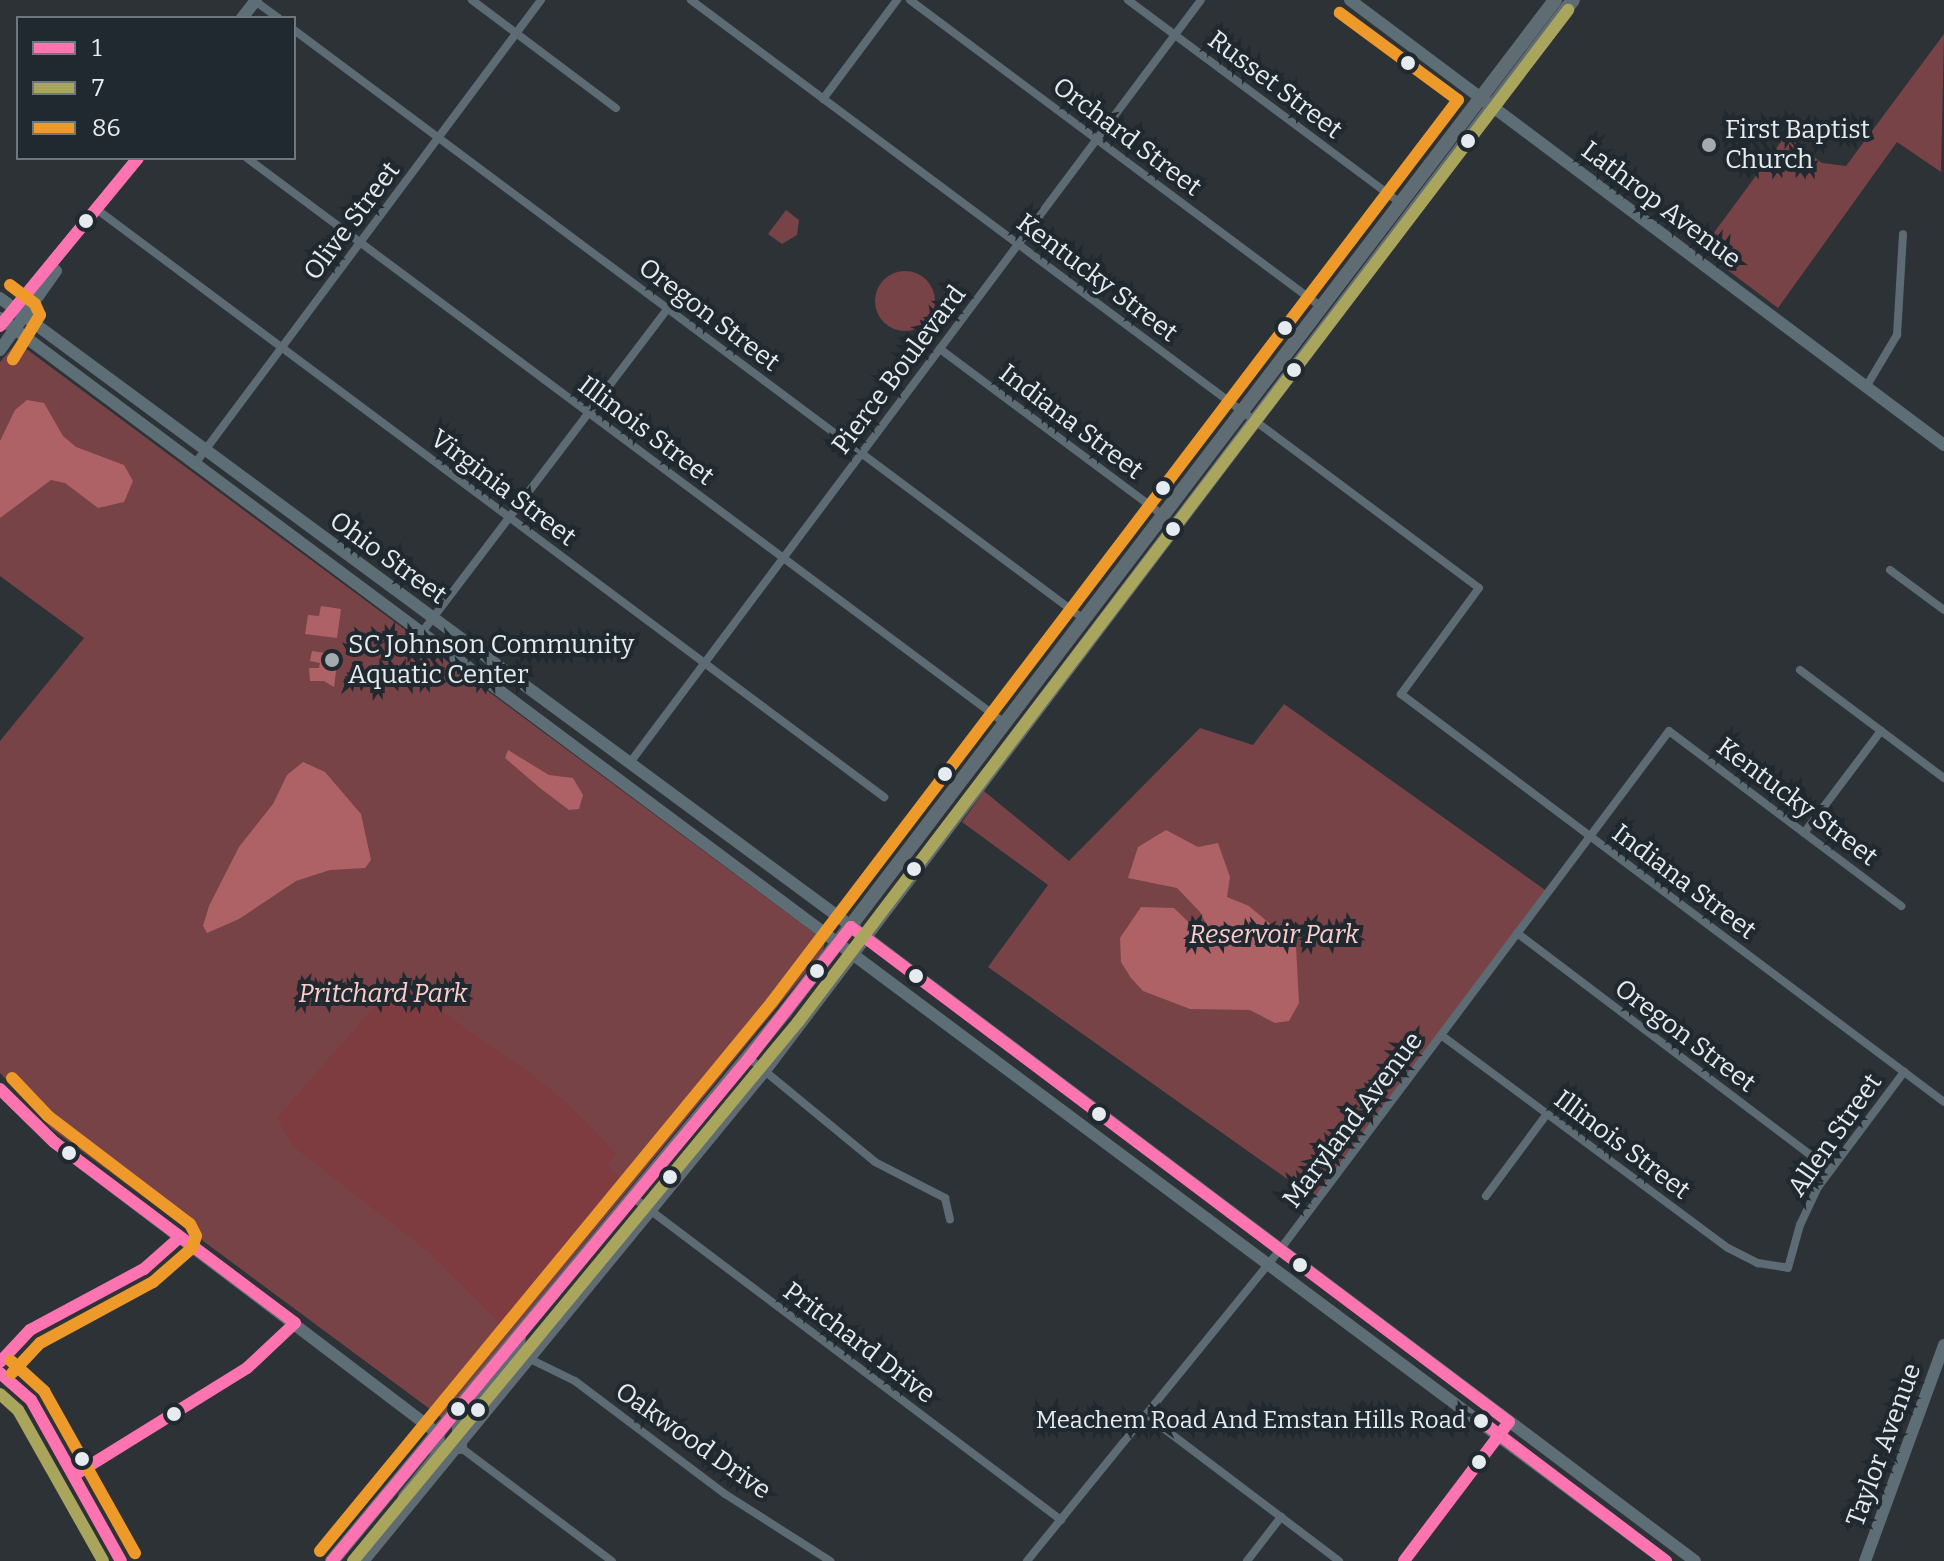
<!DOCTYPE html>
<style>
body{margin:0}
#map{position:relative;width:1944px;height:1561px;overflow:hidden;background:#2d3236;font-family:Bitter,serif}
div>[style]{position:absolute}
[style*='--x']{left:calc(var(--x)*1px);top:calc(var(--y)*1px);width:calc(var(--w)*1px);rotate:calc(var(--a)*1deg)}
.green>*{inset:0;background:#774346}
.round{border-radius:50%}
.forest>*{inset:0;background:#7e3b40}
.water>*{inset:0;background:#ae6266}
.street>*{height:8px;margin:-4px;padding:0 4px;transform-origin:4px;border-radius:4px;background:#5d6b74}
.secondary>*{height:12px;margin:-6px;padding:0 6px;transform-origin:6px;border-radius:6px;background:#5d6e77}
.primary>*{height:14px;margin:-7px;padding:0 7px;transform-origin:7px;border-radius:7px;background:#606c73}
.bus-1>*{height:12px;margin:-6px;padding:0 6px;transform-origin:6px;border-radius:6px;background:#fd74b0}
.bus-2>*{height:12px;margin:-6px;padding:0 6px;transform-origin:6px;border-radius:6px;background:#a9a55d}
.bus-3>*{height:12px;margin:-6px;padding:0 6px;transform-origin:6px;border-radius:6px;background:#ee9a2a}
.dots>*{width:22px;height:22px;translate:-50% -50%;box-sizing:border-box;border:4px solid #1f292f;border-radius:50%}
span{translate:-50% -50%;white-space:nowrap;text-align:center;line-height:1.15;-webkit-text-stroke:8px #1f292f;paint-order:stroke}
.bus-label{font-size:24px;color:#e5ebef}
.right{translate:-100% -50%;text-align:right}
.street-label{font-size:26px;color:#e5ebef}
.poi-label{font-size:26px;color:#e5ebef}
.left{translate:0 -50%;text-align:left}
.park-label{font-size:26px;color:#fdcdcd;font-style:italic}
.legend{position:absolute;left:16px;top:16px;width:280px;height:144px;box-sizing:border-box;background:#1f292f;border:2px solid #6e777c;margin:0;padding:10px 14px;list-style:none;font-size:24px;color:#e5ebef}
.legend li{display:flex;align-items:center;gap:16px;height:40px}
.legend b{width:40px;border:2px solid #6e777c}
</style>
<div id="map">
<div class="green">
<i style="clip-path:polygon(1944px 34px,1941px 172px,1897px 142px,1778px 308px,1705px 253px,1710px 238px,1786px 135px,1822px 163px,1846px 166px)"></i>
<i style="clip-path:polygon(786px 210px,799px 220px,797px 235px,782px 244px,768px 234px)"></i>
<i class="round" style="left:875px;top:271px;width:60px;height:60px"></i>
<i style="clip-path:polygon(17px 342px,825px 941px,823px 951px,442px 1418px,52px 1129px,0 1073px,0 741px,84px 638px,0 576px,0 362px)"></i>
<i style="clip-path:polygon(1284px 704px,1548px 892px,1317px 1200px,988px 967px,1048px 885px,962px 822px,984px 791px,1069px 861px,1200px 728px,1253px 745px)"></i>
</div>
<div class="forest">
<i style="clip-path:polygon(394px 984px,410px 990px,526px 1070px,571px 1107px,616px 1154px,607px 1165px,621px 1178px,500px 1324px,429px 1252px,294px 1147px,277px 1118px)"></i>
</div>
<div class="water">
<i style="clip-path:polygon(27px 400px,44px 403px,63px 436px,76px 447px,124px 465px,133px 481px,124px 502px,98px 508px,65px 483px,51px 480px,0 518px,0 441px,15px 410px)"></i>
<i style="clip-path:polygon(321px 606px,341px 609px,337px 638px,305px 634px,308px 615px,319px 616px)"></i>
<i style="clip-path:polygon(312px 651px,338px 655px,334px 687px,324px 681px,310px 681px,309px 668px,319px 668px,320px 663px,310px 661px)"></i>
<i style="clip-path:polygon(508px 750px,549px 775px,573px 778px,583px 795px,579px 809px,569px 810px,540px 788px,505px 758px)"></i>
<i style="clip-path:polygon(303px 762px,325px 772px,361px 814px,371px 860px,365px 868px,330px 870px,296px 881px,239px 919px,207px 933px,203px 926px,209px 906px,239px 847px,273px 804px,287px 775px)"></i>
<i style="clip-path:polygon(1166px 830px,1198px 847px,1218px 843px,1230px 877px,1227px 897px,1249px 906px,1296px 946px,1299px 1003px,1289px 1021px,1275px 1023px,1250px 1010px,1190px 1009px,1143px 991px,1131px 978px,1121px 962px,1120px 938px,1141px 907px,1174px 908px,1208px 941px,1214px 940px,1200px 912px,1177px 888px,1128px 878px,1138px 847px)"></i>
</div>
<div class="street">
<i style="--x:472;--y:0;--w:180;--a:36.9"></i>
<i style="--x:691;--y:0;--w:983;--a:36.73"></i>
<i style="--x:1479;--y:588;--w:132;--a:126.3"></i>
<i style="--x:1401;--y:694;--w:679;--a:36.92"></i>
<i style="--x:910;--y:0;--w:512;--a:36.74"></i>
<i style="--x:1128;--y:0;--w:337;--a:36.7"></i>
<i style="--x:255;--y:1;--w:29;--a:36"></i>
<i style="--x:294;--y:30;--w:987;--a:36.72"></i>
<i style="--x:823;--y:99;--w:124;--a:-53.2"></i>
<i style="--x:247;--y:158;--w:947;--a:36.71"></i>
<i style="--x:99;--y:211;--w:980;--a:36.74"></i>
<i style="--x:940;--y:349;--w:279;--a:36.7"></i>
<i style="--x:1866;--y:387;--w:61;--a:-59.2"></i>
<i style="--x:1897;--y:335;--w:101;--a:-86.6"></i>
<i style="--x:194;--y:465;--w:580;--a:-53.27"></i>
<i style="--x:1890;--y:570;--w:67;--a:36.5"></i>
<i style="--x:423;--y:631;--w:404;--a:-52.8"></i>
<i style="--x:1800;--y:670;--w:180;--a:36.9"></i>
<i style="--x:629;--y:764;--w:954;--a:-53.18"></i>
<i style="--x:1804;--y:833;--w:128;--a:-53"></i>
<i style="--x:1517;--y:933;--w:393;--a:37.1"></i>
<i style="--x:1441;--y:1035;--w:357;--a:36.6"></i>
<i style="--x:1728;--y:1248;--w:34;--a:27"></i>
<i style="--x:1758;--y:1263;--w:30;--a:9"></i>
<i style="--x:1788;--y:1268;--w:45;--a:-74.4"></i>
<i style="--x:1800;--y:1225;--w:42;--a:-64.7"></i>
<i style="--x:1818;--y:1187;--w:144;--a:-53.2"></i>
<i style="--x:749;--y:1058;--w:163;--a:39.5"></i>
<i style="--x:875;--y:1162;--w:79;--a:27.2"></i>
<i style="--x:945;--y:1198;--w:22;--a:77"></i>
<i style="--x:1486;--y:1196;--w:102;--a:-53.4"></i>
<i style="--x:634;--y:1198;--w:535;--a:37.02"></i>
<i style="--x:530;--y:1359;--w:50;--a:26.1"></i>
<i style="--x:575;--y:1381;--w:188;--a:37"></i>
<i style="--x:725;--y:1494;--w:125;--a:32.5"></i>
<i style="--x:1146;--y:1415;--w:242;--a:37.1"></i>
<i style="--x:460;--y:1447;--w:190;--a:36.9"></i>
<i style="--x:1027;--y:1561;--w:400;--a:-50.9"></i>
<i style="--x:1279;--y:1251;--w:650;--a:-53.13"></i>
<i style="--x:1669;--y:731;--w:291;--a:37"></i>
<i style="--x:1247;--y:1561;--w:56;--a:-52.3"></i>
<i style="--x:1404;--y:1561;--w:174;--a:-52.9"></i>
</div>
<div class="secondary">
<i style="--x:1350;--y:0;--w:742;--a:36.84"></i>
<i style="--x:242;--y:18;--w:23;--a:-52"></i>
<i style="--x:0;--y:298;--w:1078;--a:36.43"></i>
<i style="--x:867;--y:938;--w:1036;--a:36.96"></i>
<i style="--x:11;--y:313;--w:200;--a:-50.7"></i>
<i style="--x:0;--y:318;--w:2079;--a:36.73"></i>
<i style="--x:0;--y:350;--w:97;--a:-54.7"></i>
<i style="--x:0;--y:1089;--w:76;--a:44.5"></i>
<i style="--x:54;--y:1142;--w:482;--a:37.2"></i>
<i style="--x:1865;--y:1561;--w:230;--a:-69.9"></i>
</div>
<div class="primary">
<i style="--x:460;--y:1447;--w:18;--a:-93"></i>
<i style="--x:459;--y:1429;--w:94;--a:-51.9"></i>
<i style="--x:517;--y:1355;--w:18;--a:-84"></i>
<i style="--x:405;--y:1497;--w:51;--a:-51.3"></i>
<i style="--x:437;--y:1457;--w:23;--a:-88"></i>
<i style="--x:332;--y:1561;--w:712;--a:-50.47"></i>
<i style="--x:785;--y:1012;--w:1272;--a:-52.73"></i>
<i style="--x:362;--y:1561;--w:636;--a:-50.68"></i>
<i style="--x:765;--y:1069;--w:1340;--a:-52.92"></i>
</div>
<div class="bus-1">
<i style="--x:0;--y:326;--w:217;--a:-50.6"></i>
<i style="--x:0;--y:1089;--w:76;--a:44.5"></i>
<i style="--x:54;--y:1142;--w:301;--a:36.9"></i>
<i style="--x:295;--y:1323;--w:66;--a:136.8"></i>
<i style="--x:247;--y:1368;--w:201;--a:148.2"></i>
<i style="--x:0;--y:1362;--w:44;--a:-46.8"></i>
<i style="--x:30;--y:1330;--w:129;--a:-28.2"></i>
<i style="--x:144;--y:1269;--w:48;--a:-41.6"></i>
<i style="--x:0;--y:1373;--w:41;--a:41.1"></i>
<i style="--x:31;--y:1400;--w:184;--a:60.8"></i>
<i style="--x:1481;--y:1421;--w:232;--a:37.1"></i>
<i style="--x:332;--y:1561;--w:653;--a:-50.34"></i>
<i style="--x:749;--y:1058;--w:166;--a:-52.1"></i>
<i style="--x:851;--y:927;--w:823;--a:36.95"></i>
<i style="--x:1509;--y:1422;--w:174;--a:127.1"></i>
</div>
<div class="bus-2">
<i style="--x:0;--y:1394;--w:24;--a:42"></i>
<i style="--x:18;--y:1410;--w:173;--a:60.6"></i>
<i style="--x:353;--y:1561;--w:699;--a:-50.46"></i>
<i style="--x:798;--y:1022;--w:1272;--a:-52.73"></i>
</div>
<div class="bus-3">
<i style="--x:10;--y:285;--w:31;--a:37"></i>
<i style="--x:35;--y:304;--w:12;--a:66"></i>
<i style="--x:40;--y:315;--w:52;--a:121.5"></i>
<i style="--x:12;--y:1078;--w:52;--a:46.5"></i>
<i style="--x:48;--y:1116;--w:178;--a:37.3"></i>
<i style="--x:190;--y:1224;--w:13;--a:63"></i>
<i style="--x:196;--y:1236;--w:13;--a:108"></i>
<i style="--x:192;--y:1248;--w:52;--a:138.9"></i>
<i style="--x:153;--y:1282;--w:128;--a:151.6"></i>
<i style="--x:40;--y:1343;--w:41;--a:133"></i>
<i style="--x:11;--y:1361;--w:45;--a:42.3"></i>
<i style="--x:44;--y:1391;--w:186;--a:60.7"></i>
<i style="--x:320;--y:1551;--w:711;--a:-50.53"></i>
<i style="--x:772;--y:1002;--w:1133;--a:-52.75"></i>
<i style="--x:1458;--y:100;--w:147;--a:-143.6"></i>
</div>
<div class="dots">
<i style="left:1408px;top:63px;background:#e5ebef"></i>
<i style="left:1468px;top:141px;background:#e5ebef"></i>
<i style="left:1709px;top:145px;background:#a5aaae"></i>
<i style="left:86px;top:221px;background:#e5ebef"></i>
<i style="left:1285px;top:328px;background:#e5ebef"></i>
<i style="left:1294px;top:370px;background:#e5ebef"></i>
<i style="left:1163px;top:488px;background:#e5ebef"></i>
<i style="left:1173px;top:529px;background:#e5ebef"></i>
<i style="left:332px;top:660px;background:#a5aaae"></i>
<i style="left:945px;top:774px;background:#e5ebef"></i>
<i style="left:914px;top:869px;background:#e5ebef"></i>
<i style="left:817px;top:971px;background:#e5ebef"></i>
<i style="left:916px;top:976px;background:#e5ebef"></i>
<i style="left:1099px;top:1114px;background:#e5ebef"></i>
<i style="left:69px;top:1153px;background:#e5ebef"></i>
<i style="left:670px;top:1177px;background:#e5ebef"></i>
<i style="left:1300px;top:1265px;background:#e5ebef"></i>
<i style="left:458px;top:1409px;background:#e5ebef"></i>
<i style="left:478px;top:1410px;background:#e5ebef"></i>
<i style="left:174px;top:1414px;background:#e5ebef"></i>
<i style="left:1481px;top:1421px;background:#e5ebef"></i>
<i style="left:82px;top:1459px;background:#e5ebef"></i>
<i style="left:1479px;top:1462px;background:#e5ebef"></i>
</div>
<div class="bus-label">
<span class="right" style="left:1466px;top:1421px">Meachem Road And Emstan Hills Road</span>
</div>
<div class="street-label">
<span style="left:1275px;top:85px;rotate:37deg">Russet Street</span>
<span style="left:1127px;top:137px;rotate:37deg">Orchard Street</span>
<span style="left:1661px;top:205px;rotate:37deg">Lathrop Avenue</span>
<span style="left:352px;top:221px;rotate:-53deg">Olive Street</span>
<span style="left:1097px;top:278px;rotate:37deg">Kentucky Street</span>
<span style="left:709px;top:315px;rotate:37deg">Oregon Street</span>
<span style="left:899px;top:370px;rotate:-53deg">Pierce Boulevard</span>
<span style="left:1071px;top:422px;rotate:37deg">Indiana Street</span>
<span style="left:646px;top:431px;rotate:37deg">Illinois Street</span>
<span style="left:503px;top:488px;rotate:37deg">Virginia Street</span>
<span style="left:388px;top:558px;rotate:36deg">Ohio Street</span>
<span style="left:1797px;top:802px;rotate:37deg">Kentucky Street</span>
<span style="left:1684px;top:882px;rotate:37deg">Indiana Street</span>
<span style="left:1685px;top:1036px;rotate:37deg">Oregon Street</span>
<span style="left:1353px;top:1120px;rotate:-53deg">Maryland Avenue</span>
<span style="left:1835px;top:1135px;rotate:-55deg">Allen Street</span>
<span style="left:1622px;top:1145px;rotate:37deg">Illinois Street</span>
<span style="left:859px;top:1343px;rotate:37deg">Pritchard Drive</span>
<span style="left:693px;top:1441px;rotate:35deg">Oakwood Drive</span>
<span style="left:1884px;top:1445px;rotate:-70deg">Taylor Avenue</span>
</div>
<div class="poi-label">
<span class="left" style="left:1725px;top:145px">First Baptist<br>Church</span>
<span class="left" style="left:348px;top:660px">SC Johnson Community<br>Aquatic Center</span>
</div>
<div class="park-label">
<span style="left:1274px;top:935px">Reservoir Park</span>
<span style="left:383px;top:994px">Pritchard Park</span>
</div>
<ul class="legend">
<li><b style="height:10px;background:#fd74b0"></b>1</li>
<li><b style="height:10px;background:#a9a55d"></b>7</li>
<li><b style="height:10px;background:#ee9a2a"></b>86</li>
</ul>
</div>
